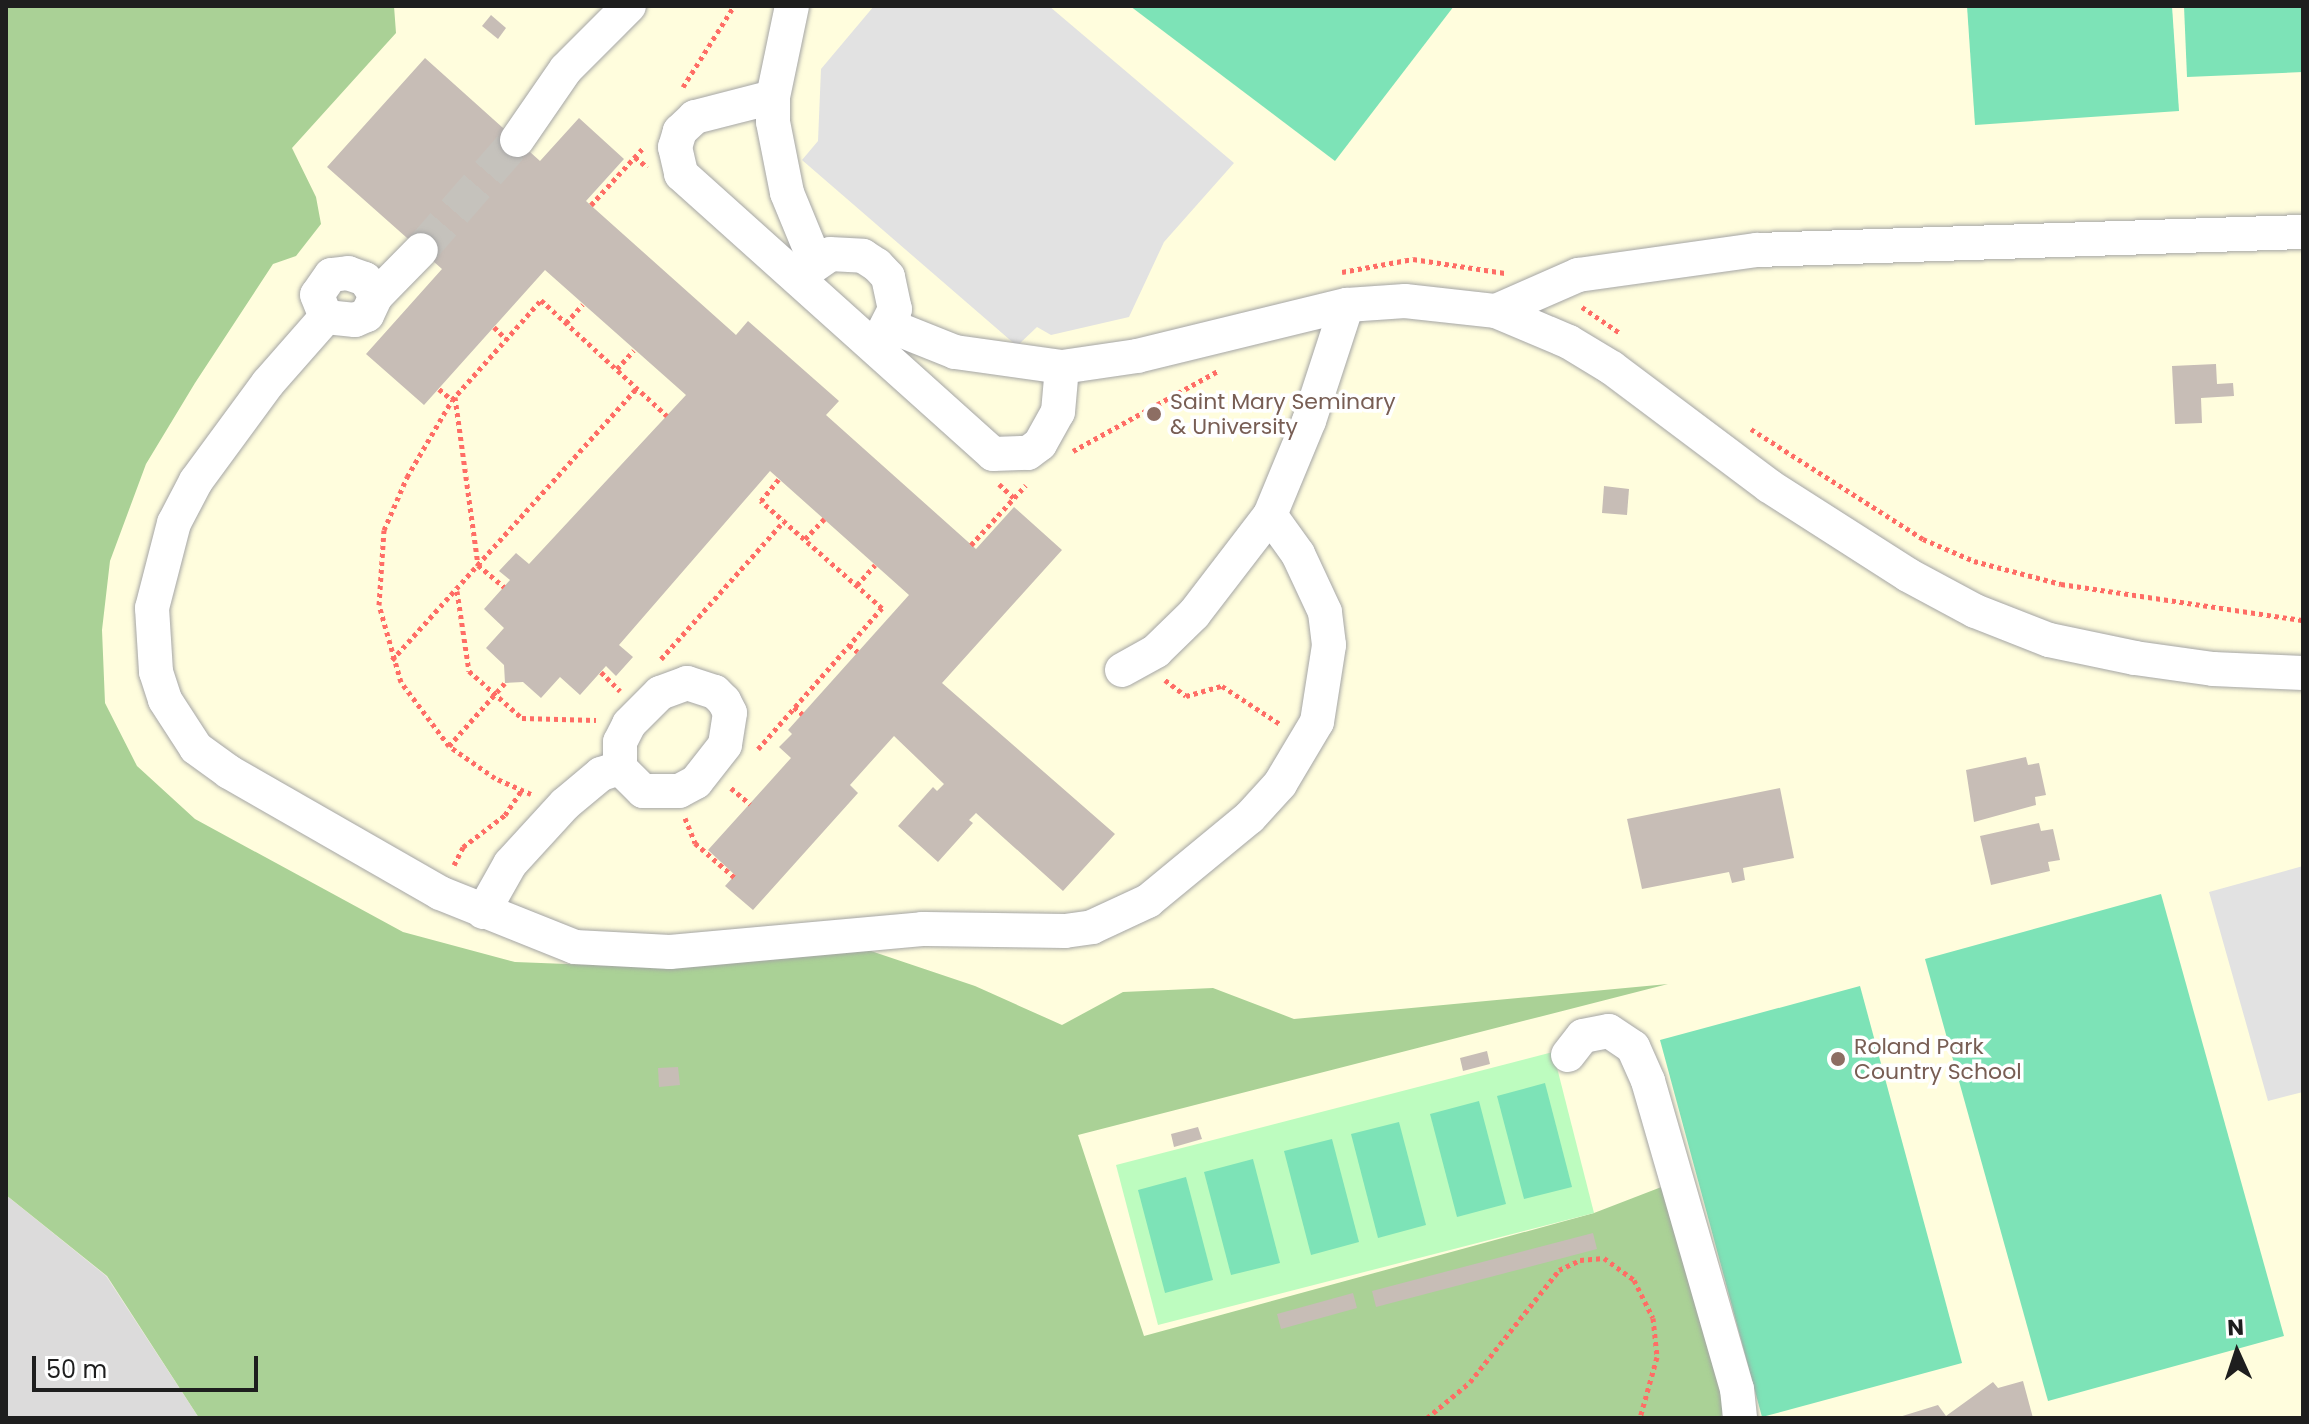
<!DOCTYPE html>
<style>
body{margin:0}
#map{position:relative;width:2309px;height:1424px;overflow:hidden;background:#efebe3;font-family:Poppins,sans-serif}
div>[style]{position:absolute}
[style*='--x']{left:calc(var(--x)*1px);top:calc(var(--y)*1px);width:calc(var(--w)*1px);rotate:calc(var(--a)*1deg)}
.residential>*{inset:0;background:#dcdbdb}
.education>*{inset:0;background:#fffddd}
.forest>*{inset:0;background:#aad196}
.park>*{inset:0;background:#bdfcbf}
.pitch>*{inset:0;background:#7de3b7}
.parking>*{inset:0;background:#e2e2e2}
.building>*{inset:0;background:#c7bdb6}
.minor-tunnel>*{height:34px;margin-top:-17px;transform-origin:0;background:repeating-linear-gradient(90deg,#c5c2bc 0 34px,transparent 0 51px)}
.path>*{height:5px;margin-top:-2.5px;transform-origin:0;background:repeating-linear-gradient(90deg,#ff6d65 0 4px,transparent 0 8px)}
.roads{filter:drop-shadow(0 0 2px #a5a5a5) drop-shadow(0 0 2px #a5a5a5)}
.minor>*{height:34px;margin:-17px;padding:0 17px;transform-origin:17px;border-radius:17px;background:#fff}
.dots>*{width:22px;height:22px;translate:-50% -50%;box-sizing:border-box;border:4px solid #fff;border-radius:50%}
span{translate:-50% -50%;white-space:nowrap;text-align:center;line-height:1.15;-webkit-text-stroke:7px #fff;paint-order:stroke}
.education-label{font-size:22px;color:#785e54}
.left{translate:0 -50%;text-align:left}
.frame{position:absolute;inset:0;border:8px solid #1e1e1e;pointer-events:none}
.north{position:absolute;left:2197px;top:1312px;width:80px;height:80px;-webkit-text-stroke:6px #fff;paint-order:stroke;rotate:357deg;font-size:22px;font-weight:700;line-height:32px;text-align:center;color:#1e1e1e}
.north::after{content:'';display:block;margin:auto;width:28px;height:36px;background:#1e1e1e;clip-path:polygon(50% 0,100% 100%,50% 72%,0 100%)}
.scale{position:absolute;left:32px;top:1356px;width:226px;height:36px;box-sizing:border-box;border:4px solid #1e1e1e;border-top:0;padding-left:10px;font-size:24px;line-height:28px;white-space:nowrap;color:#1e1e1e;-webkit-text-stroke:6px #fff;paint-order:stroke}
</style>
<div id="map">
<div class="residential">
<i style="clip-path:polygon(6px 1195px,106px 1276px,199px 1418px,6px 1418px)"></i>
</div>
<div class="education">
<i style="clip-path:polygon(6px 6px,2303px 6px,2303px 1418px,199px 1418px,107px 1276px,6px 1195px)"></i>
</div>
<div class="forest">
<i style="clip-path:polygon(6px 6px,394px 6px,396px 33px,292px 148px,316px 197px,321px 224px,296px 256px,273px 264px,195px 383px,146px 464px,110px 561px,102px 630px,105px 703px,137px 766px,195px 819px,403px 932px,515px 962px,670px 968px,865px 949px,975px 986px,1062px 1025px,1123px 992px,1213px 988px,1294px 1019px,1668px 984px,1078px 1135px,1144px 1336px,1594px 1213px,1664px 1186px,1726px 1398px,1721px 1418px,199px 1418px,107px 1276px,6px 1195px)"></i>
</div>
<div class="park">
<i style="clip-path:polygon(1553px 1052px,1594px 1213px,1158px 1325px,1116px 1165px)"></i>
</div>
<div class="pitch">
<i style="clip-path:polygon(1130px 6px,1454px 6px,1335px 161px)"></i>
<i style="clip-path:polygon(1967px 6px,2172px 6px,2179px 111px,1975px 125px)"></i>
<i style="clip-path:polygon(2184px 6px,2303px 6px,2303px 72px,2187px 77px)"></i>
<i style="clip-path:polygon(2161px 894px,2284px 1336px,2048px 1401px,1925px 959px)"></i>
<i style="clip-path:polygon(1860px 986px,1962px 1363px,1762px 1417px,1660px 1040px)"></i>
<i style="clip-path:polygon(1545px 1083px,1572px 1187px,1524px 1199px,1497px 1096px)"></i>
<i style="clip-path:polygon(1479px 1101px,1506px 1204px,1457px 1217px,1430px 1114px)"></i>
<i style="clip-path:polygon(1399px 1122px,1426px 1225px,1378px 1238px,1351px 1134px)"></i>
<i style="clip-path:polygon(1332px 1139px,1359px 1242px,1311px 1255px,1284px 1151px)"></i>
<i style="clip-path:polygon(1253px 1159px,1280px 1263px,1231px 1275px,1204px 1172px)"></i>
<i style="clip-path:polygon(1186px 1177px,1213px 1280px,1165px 1293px,1138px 1190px)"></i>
</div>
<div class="parking">
<i style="clip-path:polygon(874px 6px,1049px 6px,1234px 163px,1164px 242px,1129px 317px,1051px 335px,1037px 327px,1017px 346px,802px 160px,818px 141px,821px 69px)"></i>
<i style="clip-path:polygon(2303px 866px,2303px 1092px,2268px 1101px,2209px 892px)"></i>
</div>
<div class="building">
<i style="clip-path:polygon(491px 15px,506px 28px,498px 39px,482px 26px)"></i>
<i style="clip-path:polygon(425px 58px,540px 161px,579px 118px,624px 159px,586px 201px,736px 335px,748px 321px,839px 401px,826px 415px,976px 549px,1014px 507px,1062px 550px,942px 683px,1115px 834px,1063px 891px,976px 813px,969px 820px,973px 823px,938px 862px,898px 826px,933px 787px,937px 791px,944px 784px,894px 736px,850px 785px,858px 793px,753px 910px,725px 886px,735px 875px,708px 850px,791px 758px,779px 747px,792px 734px,788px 730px,909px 595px,770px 471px,619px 645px,633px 657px,616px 676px,606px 666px,580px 695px,560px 677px,541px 698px,523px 682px,505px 683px,504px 665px,486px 648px,504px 628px,484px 609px,510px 580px,499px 571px,516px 553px,529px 564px,686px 395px,545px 270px,424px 405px,366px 354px,442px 269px,327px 167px)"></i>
<i style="clip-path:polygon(2216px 364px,2217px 384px,2233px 383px,2234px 396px,2201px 398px,2202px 423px,2175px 424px,2172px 366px)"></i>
<i style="clip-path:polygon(1604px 486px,1629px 489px,1627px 515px,1602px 513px)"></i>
<i style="clip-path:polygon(2026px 757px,2028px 765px,2039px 763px,2046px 795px,2035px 797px,2036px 805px,1974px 822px,1966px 770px)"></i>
<i style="clip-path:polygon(1780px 788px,1794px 858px,1743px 868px,1745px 880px,1732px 883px,1729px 872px,1642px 889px,1627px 819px)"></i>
<i style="clip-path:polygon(2039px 823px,2041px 831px,2053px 829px,2060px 860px,2048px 862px,2050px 871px,1991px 885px,1980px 836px)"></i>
<i style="clip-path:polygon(1487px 1051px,1490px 1064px,1463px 1071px,1460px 1058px)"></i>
<i style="clip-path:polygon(678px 1067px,680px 1085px,659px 1087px,658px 1068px)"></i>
<i style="clip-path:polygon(1198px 1127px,1202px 1139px,1174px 1147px,1171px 1134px)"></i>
<i style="clip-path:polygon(1593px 1233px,1597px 1249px,1376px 1307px,1372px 1291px)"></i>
<i style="clip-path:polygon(1353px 1293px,1357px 1308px,1281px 1329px,1277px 1314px)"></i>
<i style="clip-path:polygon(2023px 1381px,2033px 1418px,1896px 1418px,1938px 1405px,1946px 1416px,1993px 1382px,1998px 1388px)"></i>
</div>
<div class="minor-tunnel">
<i style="--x:421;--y:250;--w:146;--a:-48.9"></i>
</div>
<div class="path">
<i style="--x:683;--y:87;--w:96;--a:-57.8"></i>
<i style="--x:635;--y:157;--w:16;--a:40"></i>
<i style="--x:591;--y:205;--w:77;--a:-47.6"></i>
<i style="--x:1342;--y:272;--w:72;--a:-10.4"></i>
<i style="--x:1413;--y:259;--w:93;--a:8.7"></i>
<i style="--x:1582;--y:307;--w:46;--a:34.4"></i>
<i style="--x:566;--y:323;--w:25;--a:-48"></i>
<i style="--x:494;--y:327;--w:17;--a:45"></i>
<i style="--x:617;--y:369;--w:25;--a:-48"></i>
<i style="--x:439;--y:389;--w:17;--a:40"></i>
<i style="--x:455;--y:397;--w:170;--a:82.2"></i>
<i style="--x:478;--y:565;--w:34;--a:40"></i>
<i style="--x:1751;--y:429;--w:204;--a:32.6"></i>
<i style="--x:1923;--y:539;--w:56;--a:23.3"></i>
<i style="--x:1974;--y:561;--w:90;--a:14.8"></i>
<i style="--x:2061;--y:584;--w:245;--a:8.5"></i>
<i style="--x:1073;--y:451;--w:166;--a:-28.9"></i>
<i style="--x:999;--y:484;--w:21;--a:43"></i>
<i style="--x:805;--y:539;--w:28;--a:-46"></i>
<i style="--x:971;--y:545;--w:81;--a:-47.5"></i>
<i style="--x:857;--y:585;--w:27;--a:-48"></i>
<i style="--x:457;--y:591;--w:81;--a:81.5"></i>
<i style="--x:469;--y:671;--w:71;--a:41.6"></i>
<i style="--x:522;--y:718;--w:74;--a:1.5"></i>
<i style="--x:849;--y:645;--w:11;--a:38"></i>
<i style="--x:661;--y:659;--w:185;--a:-48.3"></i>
<i style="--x:392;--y:660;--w:366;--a:-48"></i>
<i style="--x:601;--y:672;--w:27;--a:45"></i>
<i style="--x:1165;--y:680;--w:26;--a:37"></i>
<i style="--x:1186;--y:696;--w:37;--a:-16"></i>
<i style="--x:1222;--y:686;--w:69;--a:33.2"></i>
<i style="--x:794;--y:707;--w:11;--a:41"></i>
<i style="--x:449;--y:746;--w:84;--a:-48.4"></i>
<i style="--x:758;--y:749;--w:188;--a:-48.7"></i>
<i style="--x:882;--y:608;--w:162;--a:-138.5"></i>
<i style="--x:761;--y:501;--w:28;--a:-51"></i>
<i style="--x:731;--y:788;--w:25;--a:40"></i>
<i style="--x:531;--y:794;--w:39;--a:-156"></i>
<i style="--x:495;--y:778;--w:56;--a:-145.2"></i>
<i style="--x:449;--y:746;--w:80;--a:-126.9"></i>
<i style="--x:401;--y:682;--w:80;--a:-105.9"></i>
<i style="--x:379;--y:605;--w:75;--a:-86.2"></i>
<i style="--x:384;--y:530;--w:58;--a:-66.5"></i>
<i style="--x:407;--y:477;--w:89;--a:-59.7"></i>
<i style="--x:452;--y:400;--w:134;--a:-48.3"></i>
<i style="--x:541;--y:300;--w:171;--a:42.6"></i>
<i style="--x:685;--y:818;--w:27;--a:68"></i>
<i style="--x:695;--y:843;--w:52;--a:41.1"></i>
<i style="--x:454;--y:865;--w:20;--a:-63"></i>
<i style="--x:463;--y:847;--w:53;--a:-37.3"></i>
<i style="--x:505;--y:815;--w:29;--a:-56"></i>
<i style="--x:1427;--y:1418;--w:56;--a:-39.9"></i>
<i style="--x:1470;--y:1382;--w:143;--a:-51.5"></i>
<i style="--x:1559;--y:1270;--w:23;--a:-25"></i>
<i style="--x:1580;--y:1260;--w:24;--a:-5"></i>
<i style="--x:1604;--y:1258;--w:37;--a:36"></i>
<i style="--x:1634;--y:1280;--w:42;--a:63.4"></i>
<i style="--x:1653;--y:1318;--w:39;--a:84"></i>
<i style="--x:1657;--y:1357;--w:63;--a:105.6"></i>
</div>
<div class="roads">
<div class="minor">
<i style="--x:792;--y:6;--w:93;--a:101.8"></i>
<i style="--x:773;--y:97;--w:25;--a:90"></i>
<i style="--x:773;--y:122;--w:72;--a:78.8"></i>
<i style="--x:787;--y:193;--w:74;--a:67.6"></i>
<i style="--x:773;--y:97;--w:81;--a:165.6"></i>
<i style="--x:695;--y:117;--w:21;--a:137"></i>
<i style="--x:680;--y:131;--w:17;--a:107"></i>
<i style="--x:675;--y:147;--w:28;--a:77"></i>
<i style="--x:681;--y:174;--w:419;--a:41.9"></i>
<i style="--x:993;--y:454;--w:35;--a:-2"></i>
<i style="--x:1028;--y:453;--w:15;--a:-37"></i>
<i style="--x:1040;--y:444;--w:37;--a:-61"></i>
<i style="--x:1058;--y:412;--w:45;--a:-84.9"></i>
<i style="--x:517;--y:140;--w:86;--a:-55.4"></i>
<i style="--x:566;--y:69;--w:89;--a:-45"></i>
<i style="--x:799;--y:276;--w:38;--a:-35"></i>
<i style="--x:830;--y:254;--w:33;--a:3"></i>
<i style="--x:863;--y:256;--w:17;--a:33"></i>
<i style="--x:877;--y:265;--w:16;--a:47"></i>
<i style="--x:888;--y:277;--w:33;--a:78"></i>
<i style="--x:895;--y:309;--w:37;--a:117"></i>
<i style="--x:376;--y:296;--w:20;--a:-123"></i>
<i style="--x:365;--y:279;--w:18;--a:-161"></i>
<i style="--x:348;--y:273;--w:17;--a:173"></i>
<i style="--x:331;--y:275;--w:24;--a:125"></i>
<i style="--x:317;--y:295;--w:24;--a:68"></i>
<i style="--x:326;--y:317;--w:29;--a:6"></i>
<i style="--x:355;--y:320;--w:13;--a:-23"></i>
<i style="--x:367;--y:315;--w:21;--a:-65"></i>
<i style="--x:376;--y:296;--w:64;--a:-45.6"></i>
<i style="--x:1496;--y:311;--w:90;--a:-23.7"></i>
<i style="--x:1578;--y:275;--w:181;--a:-8"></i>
<i style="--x:1757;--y:250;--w:546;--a:-1.89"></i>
<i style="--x:326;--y:317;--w:88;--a:131.3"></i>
<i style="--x:268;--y:383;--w:122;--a:126.3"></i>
<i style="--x:196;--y:481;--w:47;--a:117.6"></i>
<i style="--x:174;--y:523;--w:88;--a:104.5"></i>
<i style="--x:152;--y:608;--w:64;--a:86.4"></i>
<i style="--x:156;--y:672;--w:29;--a:72"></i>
<i style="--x:165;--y:700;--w:57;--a:57.1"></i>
<i style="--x:196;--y:748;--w:41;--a:36"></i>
<i style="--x:229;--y:772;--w:243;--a:29.8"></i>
<i style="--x:440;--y:893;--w:145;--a:21.8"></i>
<i style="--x:575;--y:947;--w:95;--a:3"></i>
<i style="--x:670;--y:952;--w:253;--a:-5.2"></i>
<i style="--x:922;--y:929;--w:143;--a:0.8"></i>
<i style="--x:1065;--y:931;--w:27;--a:-8"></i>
<i style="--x:1092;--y:927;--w:62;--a:-24.9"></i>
<i style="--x:1148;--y:901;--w:132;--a:-39.5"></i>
<i style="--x:1250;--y:817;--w:45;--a:-47.7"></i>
<i style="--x:1280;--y:784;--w:72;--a:-59.2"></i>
<i style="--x:1317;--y:722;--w:78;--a:-81.1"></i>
<i style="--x:1329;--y:645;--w:33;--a:-97"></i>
<i style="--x:1325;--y:612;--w:64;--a:-115"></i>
<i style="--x:1298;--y:554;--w:48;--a:-125.7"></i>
<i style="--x:890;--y:326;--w:70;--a:21.8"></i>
<i style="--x:955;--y:352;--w:108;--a:8"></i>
<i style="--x:1062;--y:367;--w:76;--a:-8.3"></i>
<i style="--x:1137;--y:356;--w:216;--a:-13.7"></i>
<i style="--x:1347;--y:305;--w:58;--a:-3.9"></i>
<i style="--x:1405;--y:301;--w:92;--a:6.3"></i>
<i style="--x:1496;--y:311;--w:79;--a:23"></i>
<i style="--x:1569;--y:342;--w:50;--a:31.2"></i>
<i style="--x:1612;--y:368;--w:196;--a:36.9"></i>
<i style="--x:1769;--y:486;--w:165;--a:32.6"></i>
<i style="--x:1908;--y:575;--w:76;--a:28.2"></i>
<i style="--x:1975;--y:611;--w:79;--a:21.4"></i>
<i style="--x:2049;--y:640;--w:88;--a:11.8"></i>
<i style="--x:2135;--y:658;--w:79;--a:8"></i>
<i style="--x:2213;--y:669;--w:90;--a:2.5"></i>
<i style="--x:1122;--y:670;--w:39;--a:-29"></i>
<i style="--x:1156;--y:651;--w:53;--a:-44.2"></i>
<i style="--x:1194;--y:614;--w:125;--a:-52.5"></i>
<i style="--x:1270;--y:515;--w:102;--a:-67.5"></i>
<i style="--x:1309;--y:421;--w:122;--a:-71.9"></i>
<i style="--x:687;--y:683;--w:29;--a:18"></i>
<i style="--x:715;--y:692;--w:13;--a:45"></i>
<i style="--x:724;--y:701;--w:13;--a:63"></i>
<i style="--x:730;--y:713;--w:32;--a:99"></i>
<i style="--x:725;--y:745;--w:47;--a:128.1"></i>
<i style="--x:696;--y:782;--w:19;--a:152"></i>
<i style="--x:679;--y:791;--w:36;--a:180"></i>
<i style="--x:643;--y:791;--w:33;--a:-135"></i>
<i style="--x:620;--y:768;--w:26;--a:-90"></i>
<i style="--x:620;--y:742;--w:20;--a:-63"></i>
<i style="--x:629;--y:724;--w:44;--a:-45"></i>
<i style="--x:660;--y:693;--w:29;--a:-20"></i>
<i style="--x:483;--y:912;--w:55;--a:-60.6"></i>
<i style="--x:510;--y:864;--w:81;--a:-47.5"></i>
<i style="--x:565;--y:804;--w:47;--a:-39.8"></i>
<i style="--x:601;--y:774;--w:20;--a:-18"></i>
<i style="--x:1568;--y:1055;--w:24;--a:-52"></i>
<i style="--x:1583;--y:1036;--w:26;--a:-11"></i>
<i style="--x:1609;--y:1031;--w:29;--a:34"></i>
<i style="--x:1633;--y:1047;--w:37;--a:66"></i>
<i style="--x:1648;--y:1081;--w:321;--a:73.9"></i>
<i style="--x:1737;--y:1389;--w:29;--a:84"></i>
</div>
</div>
<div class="dots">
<i style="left:1154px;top:414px;background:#8d6e63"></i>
<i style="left:1838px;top:1059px;background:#8d6e63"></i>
</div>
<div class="education-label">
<span class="left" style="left:1170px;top:414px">Saint Mary Seminary<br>&amp; University</span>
<span class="left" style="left:1854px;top:1059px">Roland Park<br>Country School</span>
</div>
<div class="frame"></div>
<div class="north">N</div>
<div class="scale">50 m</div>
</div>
